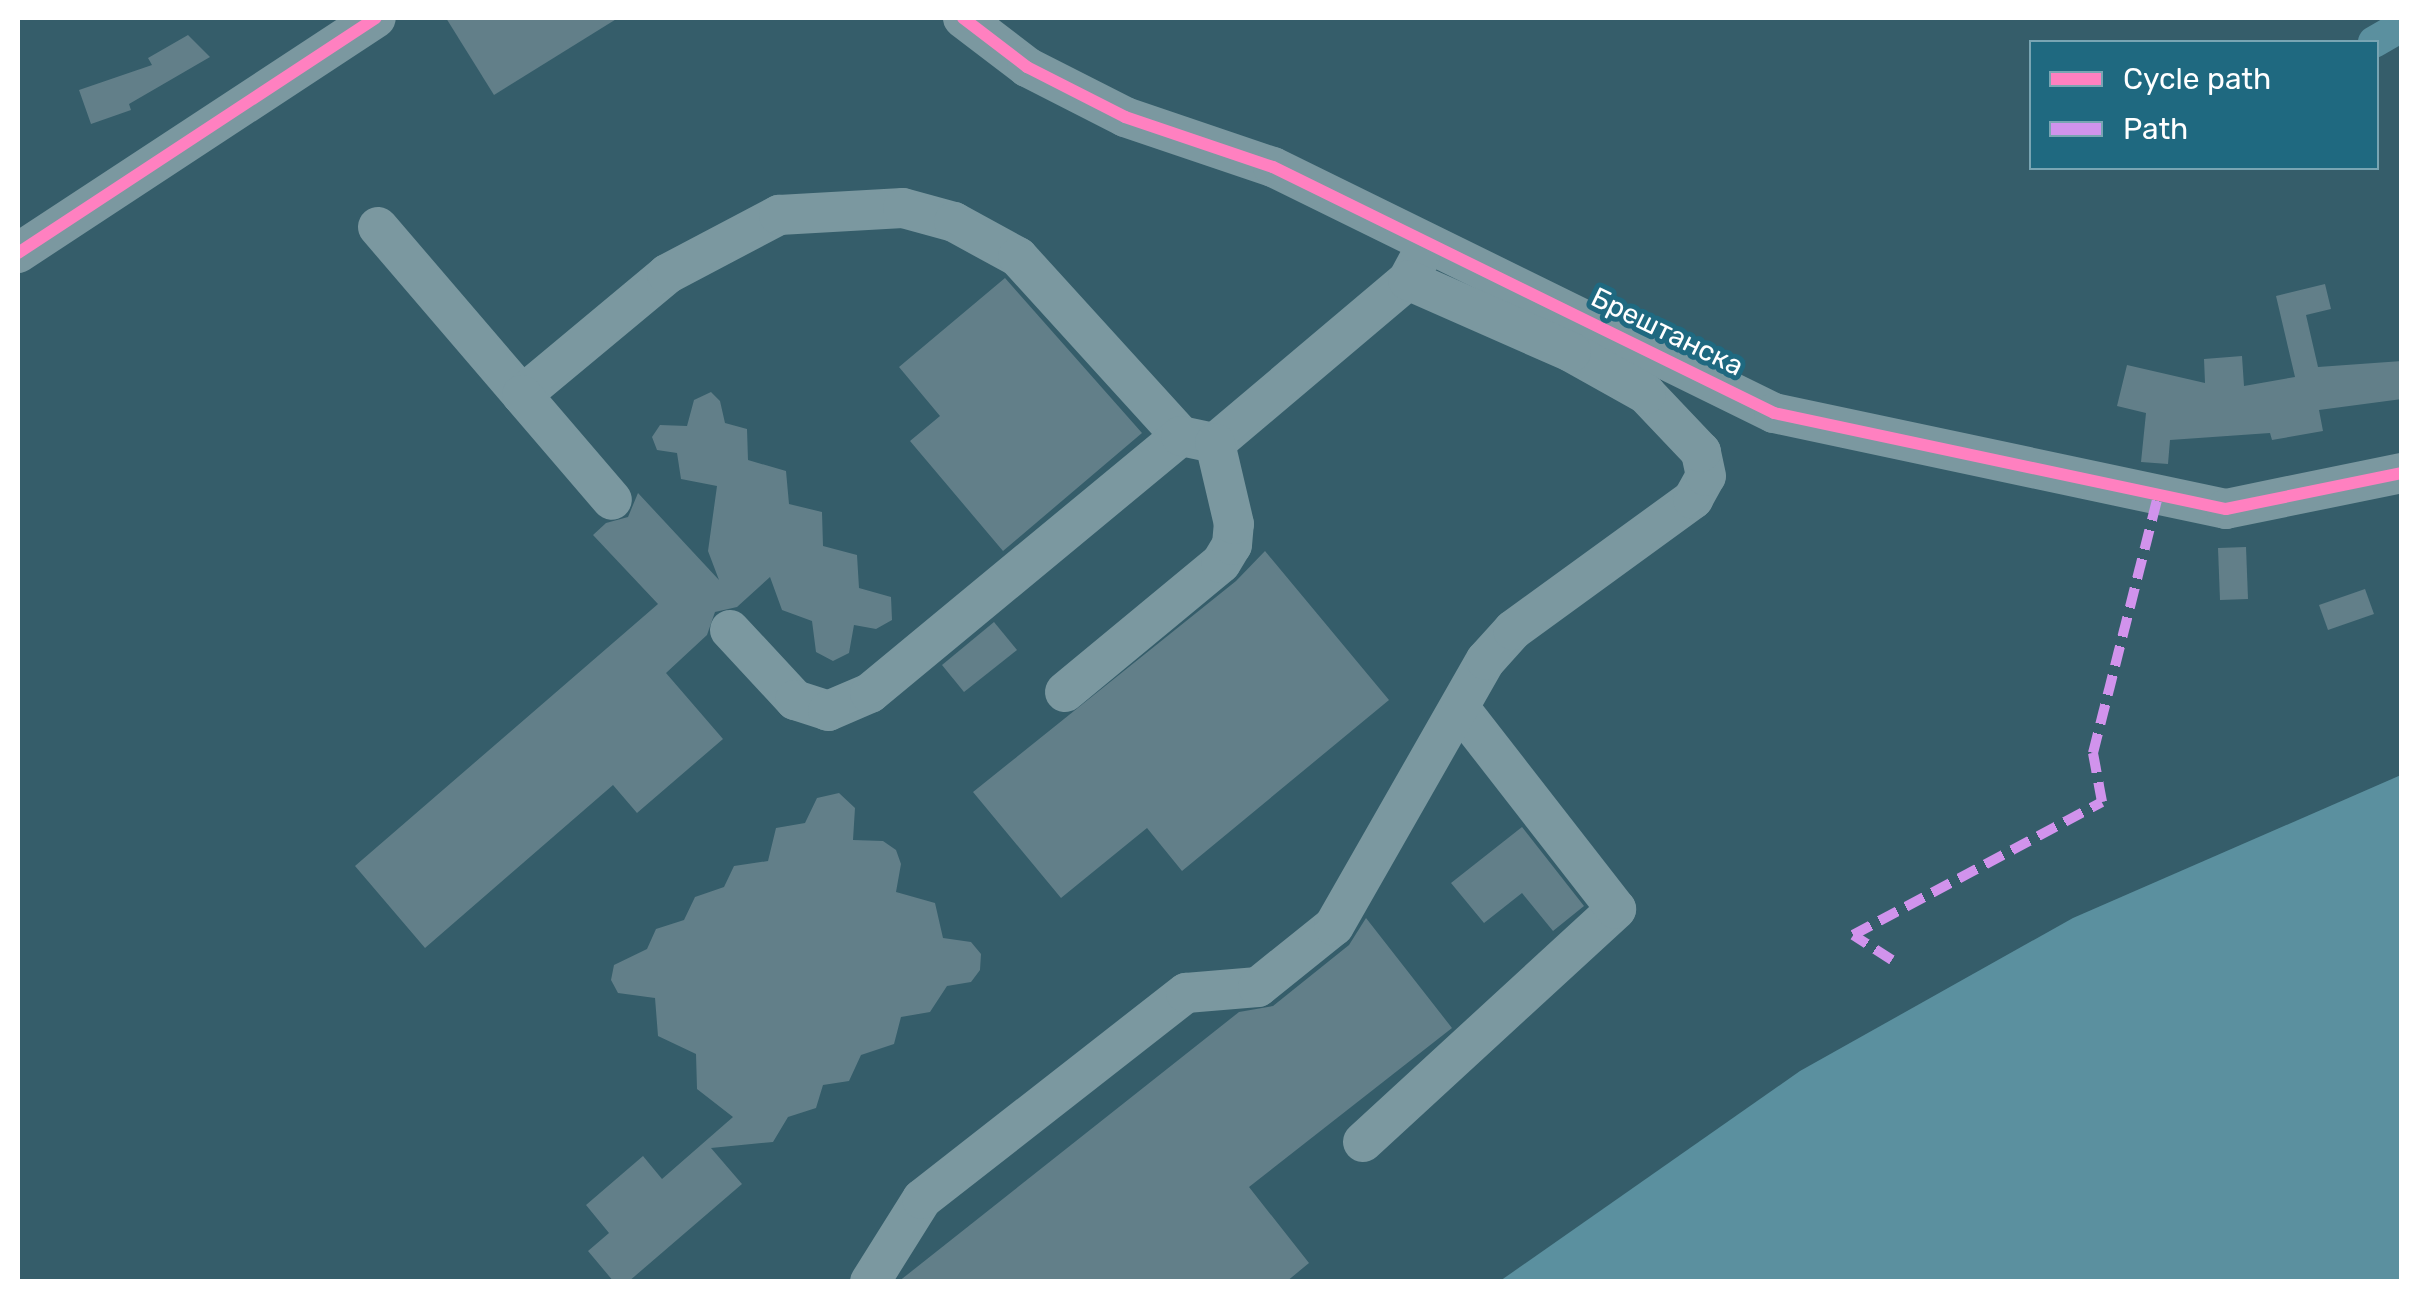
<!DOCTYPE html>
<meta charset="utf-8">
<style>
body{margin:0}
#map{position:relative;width:2419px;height:1299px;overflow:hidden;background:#355d6a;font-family:Rubik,sans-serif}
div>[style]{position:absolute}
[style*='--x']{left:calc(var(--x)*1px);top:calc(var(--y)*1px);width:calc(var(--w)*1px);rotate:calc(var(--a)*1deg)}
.water>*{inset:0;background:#5b909f}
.canal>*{height:32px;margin:-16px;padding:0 16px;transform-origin:16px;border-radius:16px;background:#5b909f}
.building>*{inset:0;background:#627f89}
.minor>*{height:40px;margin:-20px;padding:0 20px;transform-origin:20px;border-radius:20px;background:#7b98a0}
.quiet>*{height:10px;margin-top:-5px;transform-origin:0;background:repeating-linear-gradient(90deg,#d193ec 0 20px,transparent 0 30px)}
.cycleway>*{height:12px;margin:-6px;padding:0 6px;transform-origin:6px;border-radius:6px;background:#ff80c0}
span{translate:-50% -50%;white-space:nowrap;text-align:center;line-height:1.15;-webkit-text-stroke:10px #1f6980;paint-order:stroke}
.street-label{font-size:28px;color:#fff}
.frame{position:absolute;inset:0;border:20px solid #fff;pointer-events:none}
.legend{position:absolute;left:2029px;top:40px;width:350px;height:130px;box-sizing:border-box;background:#1f6980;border:2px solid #79a5b3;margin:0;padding:12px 18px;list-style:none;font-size:30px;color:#fff}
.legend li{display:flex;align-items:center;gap:20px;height:50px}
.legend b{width:50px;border:2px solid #79a5b3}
</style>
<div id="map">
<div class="water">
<i style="clip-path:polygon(2401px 775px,2401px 1281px,1500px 1281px,1800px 1071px,2073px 918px)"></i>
</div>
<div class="canal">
<i style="--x:2374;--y:42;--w:32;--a:-30"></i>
</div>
<div class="building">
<i style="clip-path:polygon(446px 18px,618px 18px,494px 95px)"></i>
<i style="clip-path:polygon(188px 35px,210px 57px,129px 104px,131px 110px,91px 124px,79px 90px,152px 65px,148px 58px)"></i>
<i style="clip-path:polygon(1005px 278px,1142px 433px,1003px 551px,910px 441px,940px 416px,899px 367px)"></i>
<i style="clip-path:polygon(2325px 284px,2331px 309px,2306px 315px,2318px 367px,2402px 361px,2402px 399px,2319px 410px,2323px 431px,2272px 440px,2270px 433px,2170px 440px,2168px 464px,2141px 462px,2146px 413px,2117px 406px,2127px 365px,2205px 383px,2204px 359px,2242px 356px,2244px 386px,2295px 377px,2276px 296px)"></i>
<i style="clip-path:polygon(711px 392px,720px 401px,725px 423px,747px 429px,748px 460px,786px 471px,789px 504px,822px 512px,823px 546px,857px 555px,859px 588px,891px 597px,892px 620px,876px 629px,854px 625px,849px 653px,833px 661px,816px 652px,812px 621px,782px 610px,770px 577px,737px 607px,715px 612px,707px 635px,666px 673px,723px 739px,637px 813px,613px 785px,425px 948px,355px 866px,658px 604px,593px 535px,606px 523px,628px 517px,638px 493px,719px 580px,708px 551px,717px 486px,681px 479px,677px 453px,657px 450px,652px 437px,660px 425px,687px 426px,694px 400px)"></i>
<i style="clip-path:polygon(2246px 547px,2248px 599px,2220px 600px,2218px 548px)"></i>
<i style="clip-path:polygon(1265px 551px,1389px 700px,1182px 871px,1147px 828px,1061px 898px,973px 792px,1236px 581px)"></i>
<i style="clip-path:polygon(2365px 589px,2374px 614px,2328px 630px,2319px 605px)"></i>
<i style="clip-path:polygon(994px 622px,1017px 650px,964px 692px,942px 665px)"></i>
<i style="clip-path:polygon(839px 793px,855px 808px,853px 840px,883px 841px,896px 850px,901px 864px,896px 892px,935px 903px,943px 938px,971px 942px,981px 954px,980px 970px,971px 982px,947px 986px,930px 1012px,901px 1017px,894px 1044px,861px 1055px,849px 1081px,823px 1085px,816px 1108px,788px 1117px,773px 1142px,711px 1148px,742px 1184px,628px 1282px,614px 1282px,588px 1251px,609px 1233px,586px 1205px,643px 1156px,662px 1179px,733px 1117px,697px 1089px,696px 1054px,658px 1036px,655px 998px,618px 993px,611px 980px,614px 965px,647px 949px,656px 929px,684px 920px,695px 897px,724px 887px,734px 866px,768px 861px,776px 828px,805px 823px,817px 798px)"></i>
<i style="clip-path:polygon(1522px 827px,1584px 906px,1553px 931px,1522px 893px,1484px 923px,1451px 883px)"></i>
<i style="clip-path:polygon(1366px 918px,1452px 1028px,1249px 1187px,1309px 1263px,1286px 1282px,898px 1282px,1239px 1012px,1273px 1006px,1349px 945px)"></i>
</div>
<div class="minor">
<i style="--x:963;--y:18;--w:81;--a:37.4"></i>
<i style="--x:1027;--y:67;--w:110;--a:27"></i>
<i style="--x:1125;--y:117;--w:156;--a:18.7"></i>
<i style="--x:1273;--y:167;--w:558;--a:26.15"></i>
<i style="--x:1774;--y:413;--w:462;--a:12"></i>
<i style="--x:2226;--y:509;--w:180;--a:-11.6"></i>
<i style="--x:378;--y:227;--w:221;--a:49.4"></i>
<i style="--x:522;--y:395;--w:189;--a:-39.8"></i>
<i style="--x:667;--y:274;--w:127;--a:-27.8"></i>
<i style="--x:779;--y:215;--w:124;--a:-3.2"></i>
<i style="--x:903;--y:208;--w:53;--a:15.4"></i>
<i style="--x:954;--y:222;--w:73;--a:28.7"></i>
<i style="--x:1018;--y:257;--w:242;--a:47.7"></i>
<i style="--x:18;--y:253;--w:428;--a:-33.3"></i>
<i style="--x:522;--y:395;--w:138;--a:49.4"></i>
<i style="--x:730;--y:630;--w:96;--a:47.1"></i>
<i style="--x:795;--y:700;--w:35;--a:18"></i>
<i style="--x:828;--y:711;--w:46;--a:-23.2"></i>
<i style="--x:870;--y:693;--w:403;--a:-39.6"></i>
<i style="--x:1181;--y:436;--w:35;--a:12"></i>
<i style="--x:1215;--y:443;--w:253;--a:-40.2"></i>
<i style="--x:1408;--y:280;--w:24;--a:-62"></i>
<i style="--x:1065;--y:692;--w:202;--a:-39.6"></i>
<i style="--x:1221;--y:563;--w:21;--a:-59"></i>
<i style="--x:1232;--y:545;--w:21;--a:-85"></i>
<i style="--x:1234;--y:524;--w:83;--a:-103.2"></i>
<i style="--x:1363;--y:1142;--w:344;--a:-42.6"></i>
<i style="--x:1616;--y:909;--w:252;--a:-127.9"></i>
<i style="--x:870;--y:1282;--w:98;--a:-57.9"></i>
<i style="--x:922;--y:1199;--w:335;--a:-38"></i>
<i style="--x:1186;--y:993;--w:72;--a:-4.8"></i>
<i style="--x:1258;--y:987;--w:97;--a:-38.8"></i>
<i style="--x:1334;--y:926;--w:306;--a:-60.3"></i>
<i style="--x:1486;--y:660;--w:40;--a:-48"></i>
<i style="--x:1513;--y:630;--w:223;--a:-36"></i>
<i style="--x:1693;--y:499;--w:26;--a:-61"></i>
<i style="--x:1706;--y:476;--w:25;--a:-102"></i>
<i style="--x:1701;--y:452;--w:80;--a:-133.5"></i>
<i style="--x:1646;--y:394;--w:86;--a:-150.8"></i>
<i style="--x:1571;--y:352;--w:178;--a:-156.2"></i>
</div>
<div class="quiet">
<i style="--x:1892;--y:960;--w:46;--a:-147.3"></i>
<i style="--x:1853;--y:935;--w:282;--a:-28.1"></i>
<i style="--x:2102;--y:802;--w:50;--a:-100.4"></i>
<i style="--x:2093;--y:753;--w:264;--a:-75.8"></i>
</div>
<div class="cycleway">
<i style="--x:963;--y:18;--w:81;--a:37.4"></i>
<i style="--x:1027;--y:67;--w:110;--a:27"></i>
<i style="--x:1125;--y:117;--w:156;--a:18.7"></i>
<i style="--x:1273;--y:167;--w:558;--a:26.15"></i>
<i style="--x:1774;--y:413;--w:462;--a:12"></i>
<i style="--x:2226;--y:509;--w:180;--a:-11.6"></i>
<i style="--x:18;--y:253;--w:428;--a:-33.3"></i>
</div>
<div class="street-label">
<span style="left:1667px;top:332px;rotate:26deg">Брештанска</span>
</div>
<div class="frame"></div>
<ul class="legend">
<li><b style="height:12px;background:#ff80c0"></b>Cycle path</li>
<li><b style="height:12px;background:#d193ec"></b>Path</li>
</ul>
</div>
